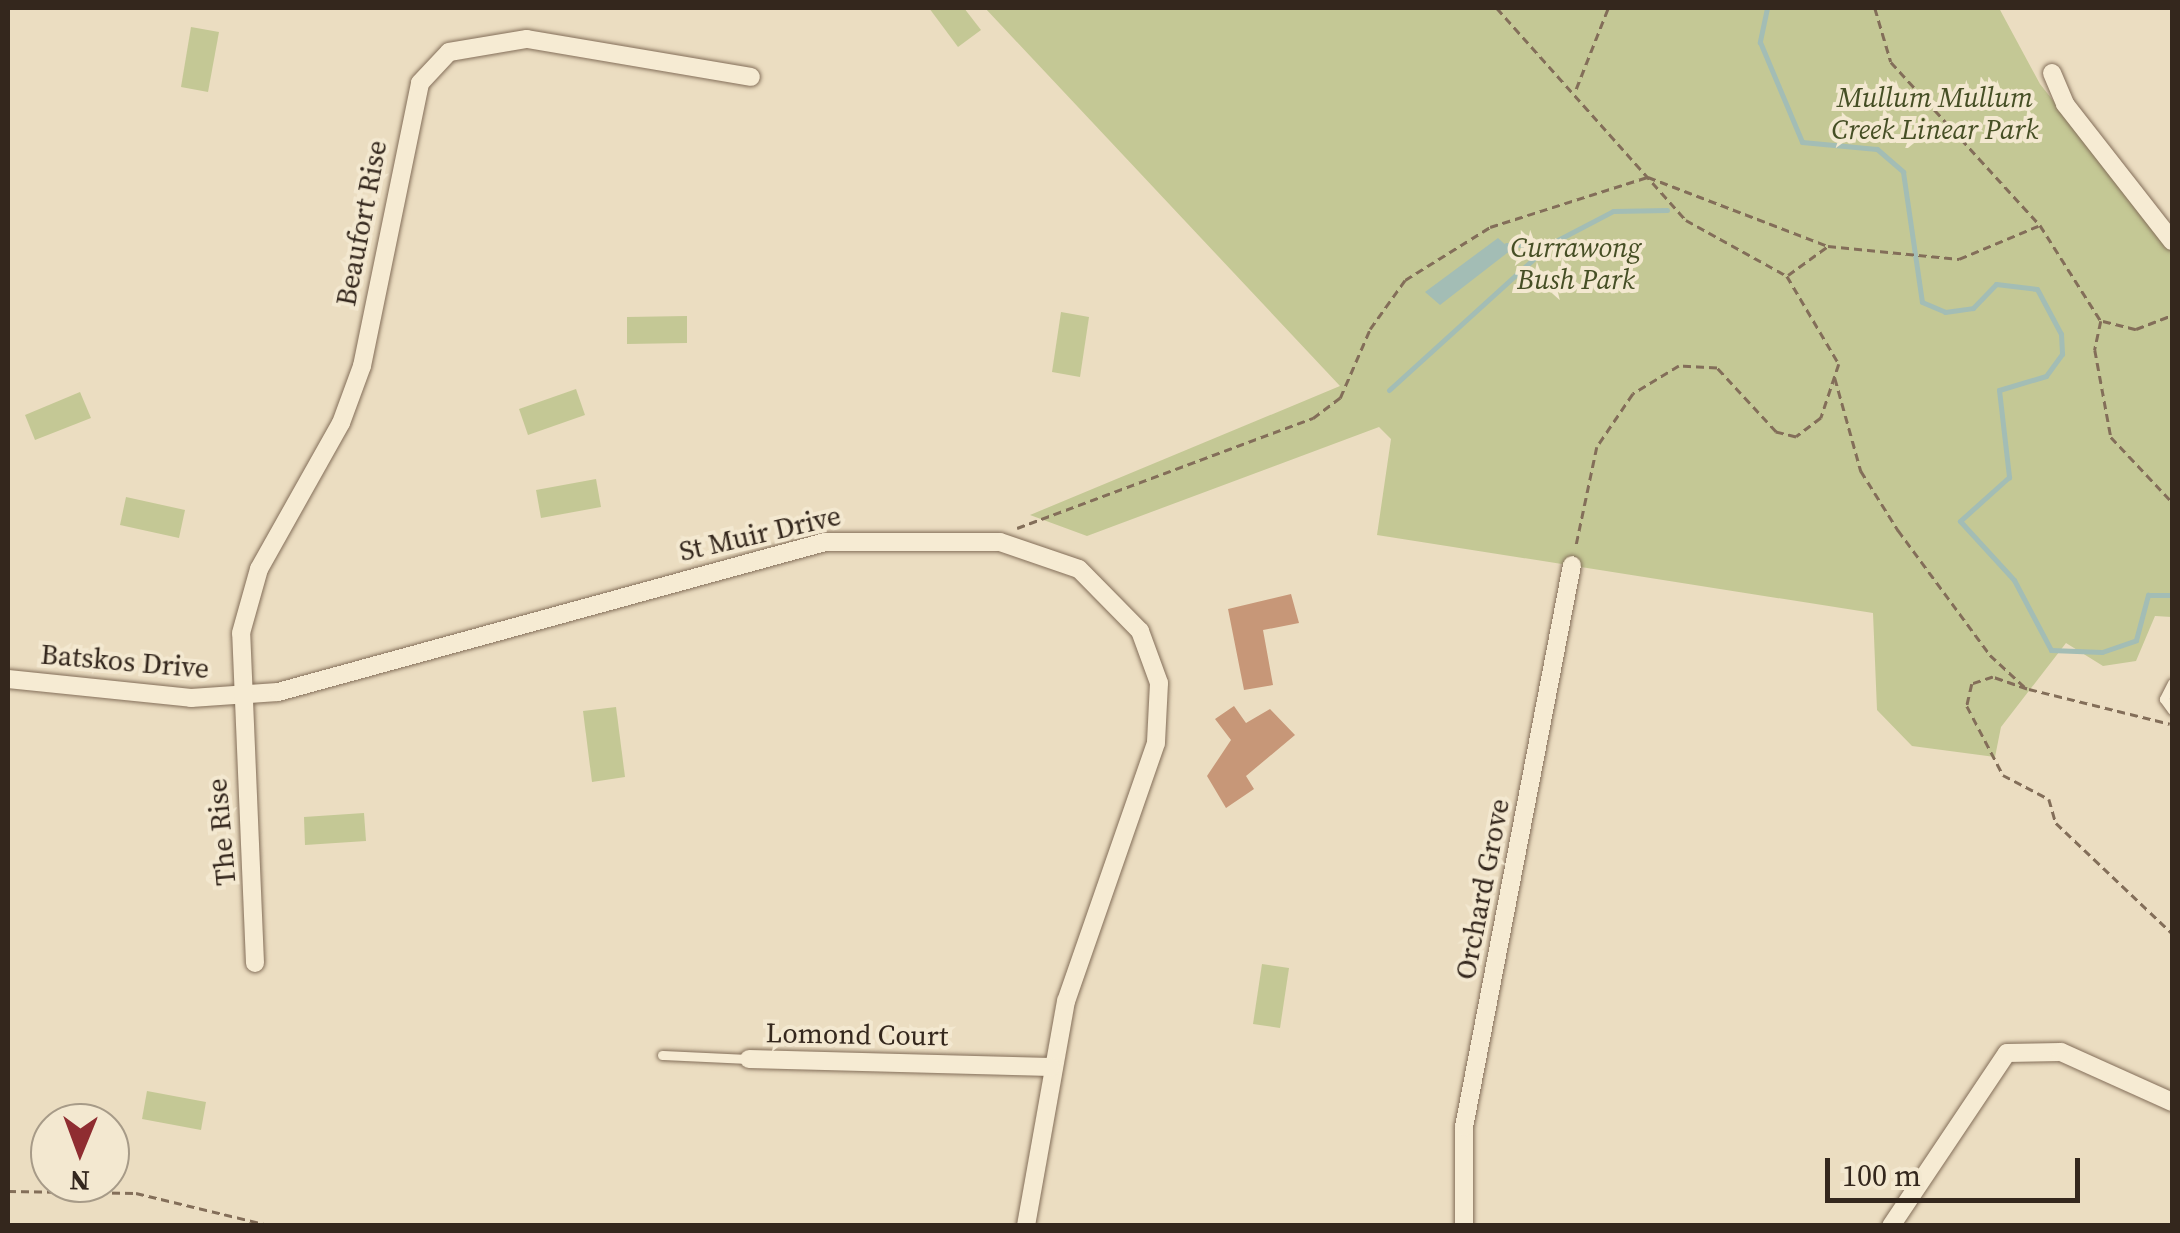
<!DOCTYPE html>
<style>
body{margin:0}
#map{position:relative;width:2180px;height:1233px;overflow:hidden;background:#ebddc1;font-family:"Source Serif 4",serif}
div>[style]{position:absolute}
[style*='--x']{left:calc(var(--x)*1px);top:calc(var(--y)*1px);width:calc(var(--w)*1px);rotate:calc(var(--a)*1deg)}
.green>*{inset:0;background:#c4c895}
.water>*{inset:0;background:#a3bdb5}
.stream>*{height:5px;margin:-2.5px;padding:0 2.5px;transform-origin:2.5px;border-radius:2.5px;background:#a3bdb5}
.building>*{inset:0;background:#c79778}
.path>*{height:2.5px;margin-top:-1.25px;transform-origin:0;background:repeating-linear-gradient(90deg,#836e59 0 8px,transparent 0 13px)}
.roads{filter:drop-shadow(0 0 2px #836e59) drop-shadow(0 0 2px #836e59)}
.service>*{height:9px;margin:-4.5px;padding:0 4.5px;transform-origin:4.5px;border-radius:4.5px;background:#f6ebd3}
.minor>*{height:18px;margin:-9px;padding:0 9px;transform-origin:9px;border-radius:9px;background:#f6ebd3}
span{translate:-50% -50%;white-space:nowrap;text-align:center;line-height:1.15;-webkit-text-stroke:8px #f3e8d0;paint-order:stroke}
.park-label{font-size:28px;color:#464f25;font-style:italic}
.street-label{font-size:28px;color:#34271d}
.frame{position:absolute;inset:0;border:10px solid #34271d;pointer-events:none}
.north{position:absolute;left:30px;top:1103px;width:100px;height:100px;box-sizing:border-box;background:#f3e8d0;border:2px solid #a79b88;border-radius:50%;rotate:181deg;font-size:28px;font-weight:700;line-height:40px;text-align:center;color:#34271d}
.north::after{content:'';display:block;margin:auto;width:35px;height:45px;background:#8f2d31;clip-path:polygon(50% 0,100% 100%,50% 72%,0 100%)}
.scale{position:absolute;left:1825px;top:1158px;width:255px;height:45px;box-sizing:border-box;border:5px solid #34271d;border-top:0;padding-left:12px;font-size:30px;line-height:35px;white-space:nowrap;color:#34271d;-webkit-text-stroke:8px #f3e8d0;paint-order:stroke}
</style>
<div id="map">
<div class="green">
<i style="clip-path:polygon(929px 8px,964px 8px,981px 30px,958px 47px)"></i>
<i style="clip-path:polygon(985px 8px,1999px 8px,2040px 84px,2172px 251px,2172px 617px,2155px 616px,2136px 661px,2103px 666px,2066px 643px,2001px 727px,1995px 757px,1912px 746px,1877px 710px,1873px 613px,1377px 535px,1391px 439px,1379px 427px,1087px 536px,1030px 515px,1340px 386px)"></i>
<i style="clip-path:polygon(191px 27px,219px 32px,208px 92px,181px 87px)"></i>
<i style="clip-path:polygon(1061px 312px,1089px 317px,1080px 377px,1052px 372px)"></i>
<i style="clip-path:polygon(687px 316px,687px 343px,627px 344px,627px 317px)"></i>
<i style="clip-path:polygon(576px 389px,585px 415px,528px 435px,519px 409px)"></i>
<i style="clip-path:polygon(80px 392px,91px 418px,35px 440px,25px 415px)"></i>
<i style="clip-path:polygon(596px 479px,601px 507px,541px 518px,536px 490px)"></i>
<i style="clip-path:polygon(126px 497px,185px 510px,179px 538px,120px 525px)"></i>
<i style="clip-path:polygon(616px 707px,625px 777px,592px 782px,583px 711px)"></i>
<i style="clip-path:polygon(364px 813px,366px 841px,305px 845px,304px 817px)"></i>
<i style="clip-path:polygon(1262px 964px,1289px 968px,1280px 1028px,1253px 1024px)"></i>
<i style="clip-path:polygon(147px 1091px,206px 1102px,201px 1130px,142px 1119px)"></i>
</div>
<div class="water">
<i style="clip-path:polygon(1498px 238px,1511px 250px,1440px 305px,1425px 292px)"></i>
</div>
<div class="stream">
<i style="--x:1767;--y:8;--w:35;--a:102"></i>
<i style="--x:1760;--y:42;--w:108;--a:67.2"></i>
<i style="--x:1802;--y:142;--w:75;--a:5.3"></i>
<i style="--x:1877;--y:149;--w:35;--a:41"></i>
<i style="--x:1903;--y:172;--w:131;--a:81.7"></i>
<i style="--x:1922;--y:302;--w:25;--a:23"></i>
<i style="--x:1945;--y:312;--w:28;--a:-8"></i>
<i style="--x:1973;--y:308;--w:33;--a:-46"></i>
<i style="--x:1996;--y:284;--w:41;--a:7"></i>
<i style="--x:2037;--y:289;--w:51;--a:61.9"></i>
<i style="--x:2061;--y:334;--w:20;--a:87"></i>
<i style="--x:2062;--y:354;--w:27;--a:126"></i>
<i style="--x:2046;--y:376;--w:49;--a:163.4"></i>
<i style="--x:1999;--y:390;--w:88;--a:83.4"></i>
<i style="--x:2009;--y:477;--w:66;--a:138.1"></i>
<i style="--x:1960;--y:521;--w:80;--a:47.5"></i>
<i style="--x:2014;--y:580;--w:79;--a:62.1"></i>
<i style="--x:2051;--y:650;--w:51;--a:2.2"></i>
<i style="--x:2102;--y:652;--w:36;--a:-19"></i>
<i style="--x:2136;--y:640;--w:47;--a:-75.1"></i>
<i style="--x:2148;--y:595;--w:24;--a:0"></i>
<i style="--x:1506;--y:245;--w:42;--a:-1.4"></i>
<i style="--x:1389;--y:390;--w:217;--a:-42.2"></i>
<i style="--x:1550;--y:244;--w:71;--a:-27.6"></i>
<i style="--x:1613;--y:211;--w:54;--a:-1.1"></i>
</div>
<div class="building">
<i style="clip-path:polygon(1291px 594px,1299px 623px,1263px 630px,1273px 685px,1244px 690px,1228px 609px)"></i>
<i style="clip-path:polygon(1234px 706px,1246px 723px,1270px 709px,1295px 735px,1246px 776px,1254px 789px,1226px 808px,1207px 776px,1231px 740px,1215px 719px)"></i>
</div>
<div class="path">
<i style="--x:1497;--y:8;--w:284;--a:48.3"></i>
<i style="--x:1686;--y:220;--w:115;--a:29"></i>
<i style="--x:1787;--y:276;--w:102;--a:59.4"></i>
<i style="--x:1839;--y:364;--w:57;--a:108.4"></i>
<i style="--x:1821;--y:418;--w:31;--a:143"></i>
<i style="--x:1796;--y:437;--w:21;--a:-166"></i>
<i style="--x:1776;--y:432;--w:87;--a:-132.7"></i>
<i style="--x:1717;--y:368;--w:38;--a:-177"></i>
<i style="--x:1679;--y:366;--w:54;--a:148.7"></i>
<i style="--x:1633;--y:394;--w:64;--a:124.2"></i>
<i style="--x:1597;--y:447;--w:102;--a:101.9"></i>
<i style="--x:1875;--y:8;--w:56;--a:73.5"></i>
<i style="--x:1891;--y:62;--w:221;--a:47.6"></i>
<i style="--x:2040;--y:225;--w:114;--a:57.6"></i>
<i style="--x:2101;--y:321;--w:30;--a:102"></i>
<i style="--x:2095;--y:350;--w:88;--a:79.6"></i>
<i style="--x:2111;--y:437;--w:89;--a:46.8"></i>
<i style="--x:1576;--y:89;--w:87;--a:-68.4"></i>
<i style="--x:1788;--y:275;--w:49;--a:-35.9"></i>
<i style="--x:1828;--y:246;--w:132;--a:5.7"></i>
<i style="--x:1959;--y:259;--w:86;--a:-22.7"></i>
<i style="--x:2103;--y:321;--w:34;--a:14"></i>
<i style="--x:2136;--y:329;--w:39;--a:-21"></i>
<i style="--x:1835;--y:378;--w:97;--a:74.4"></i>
<i style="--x:1861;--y:471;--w:70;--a:57.9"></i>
<i style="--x:1898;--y:530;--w:155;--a:53.6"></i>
<i style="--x:1990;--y:655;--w:50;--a:42.6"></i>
<i style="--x:2027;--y:689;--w:36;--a:-161"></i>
<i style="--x:1993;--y:677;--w:22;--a:162"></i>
<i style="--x:1972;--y:684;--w:23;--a:103"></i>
<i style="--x:1967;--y:706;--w:78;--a:62.4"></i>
<i style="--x:2003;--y:775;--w:52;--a:27.6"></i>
<i style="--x:2049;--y:799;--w:25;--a:74"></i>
<i style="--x:2056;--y:823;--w:160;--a:43.5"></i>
<i style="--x:1017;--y:528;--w:316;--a:-20.4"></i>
<i style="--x:1313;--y:418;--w:34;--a:-37"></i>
<i style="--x:1340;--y:398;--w:75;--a:-66.5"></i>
<i style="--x:1370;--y:329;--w:60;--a:-54.5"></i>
<i style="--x:1405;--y:280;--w:100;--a:-31.9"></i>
<i style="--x:1490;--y:227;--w:166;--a:-17.6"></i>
<i style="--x:1648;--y:177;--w:193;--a:21"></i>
<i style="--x:2029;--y:689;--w:145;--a:13.9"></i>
<i style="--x:8;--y:1191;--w:128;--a:0.9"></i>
<i style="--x:136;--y:1193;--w:140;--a:13.6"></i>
</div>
<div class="roads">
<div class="service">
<i style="--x:2172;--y:683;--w:18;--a:117"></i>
<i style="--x:2164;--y:699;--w:14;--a:54"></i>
<i style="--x:662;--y:1055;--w:87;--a:2.6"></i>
</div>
<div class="minor">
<i style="--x:2052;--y:73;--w:34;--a:67"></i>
<i style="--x:2065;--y:104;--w:174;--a:52"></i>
<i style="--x:8;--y:679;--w:184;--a:5.9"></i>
<i style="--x:191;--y:698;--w:87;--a:-3.9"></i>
<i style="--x:278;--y:692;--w:567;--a:-15.33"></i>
<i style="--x:825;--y:542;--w:175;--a:0"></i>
<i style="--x:1000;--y:542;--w:83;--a:18.9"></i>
<i style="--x:1079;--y:569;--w:87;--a:45.5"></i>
<i style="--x:1140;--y:631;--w:55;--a:69.9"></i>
<i style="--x:1159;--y:683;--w:60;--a:92.9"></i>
<i style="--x:1156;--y:743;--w:273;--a:109.2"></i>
<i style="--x:1066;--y:1001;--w:229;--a:100.1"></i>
<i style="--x:255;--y:963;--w:330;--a:-92.4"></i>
<i style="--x:241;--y:633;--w:66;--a:-74.3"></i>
<i style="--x:259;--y:569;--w:167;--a:-60.7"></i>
<i style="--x:341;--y:423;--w:61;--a:-69.8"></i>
<i style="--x:362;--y:366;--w:289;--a:-78.4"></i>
<i style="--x:420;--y:83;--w:42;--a:-46.9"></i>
<i style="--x:449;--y:52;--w:79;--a:-9.5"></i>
<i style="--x:527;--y:39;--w:227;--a:9.6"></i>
<i style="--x:749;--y:1059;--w:302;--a:1.5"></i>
<i style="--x:1464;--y:1226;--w:99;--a:-90"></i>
<i style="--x:1464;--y:1127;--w:572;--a:-79.12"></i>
<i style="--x:1891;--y:1226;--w:208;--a:-56.2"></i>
<i style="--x:2007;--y:1053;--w:54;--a:-1.1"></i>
<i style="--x:2061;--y:1052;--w:122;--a:24.2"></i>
</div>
</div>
<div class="park-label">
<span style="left:1935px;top:113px">Mullum Mullum<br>Creek Linear Park</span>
<span style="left:1576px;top:263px">Currawong<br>Bush Park</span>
</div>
<div class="street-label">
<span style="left:361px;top:223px;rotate:-79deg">Beaufort Rise</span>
<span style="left:760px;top:533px;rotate:-13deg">St Muir Drive</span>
<span style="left:125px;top:661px;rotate:5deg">Batskos Drive</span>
<span style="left:221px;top:832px;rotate:-95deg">The Rise</span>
<span style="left:1482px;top:889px;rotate:-79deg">Orchard Grove</span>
<span style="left:857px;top:1034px;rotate:1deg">Lomond Court</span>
</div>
<div class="frame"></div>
<div class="north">N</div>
<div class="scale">100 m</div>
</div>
